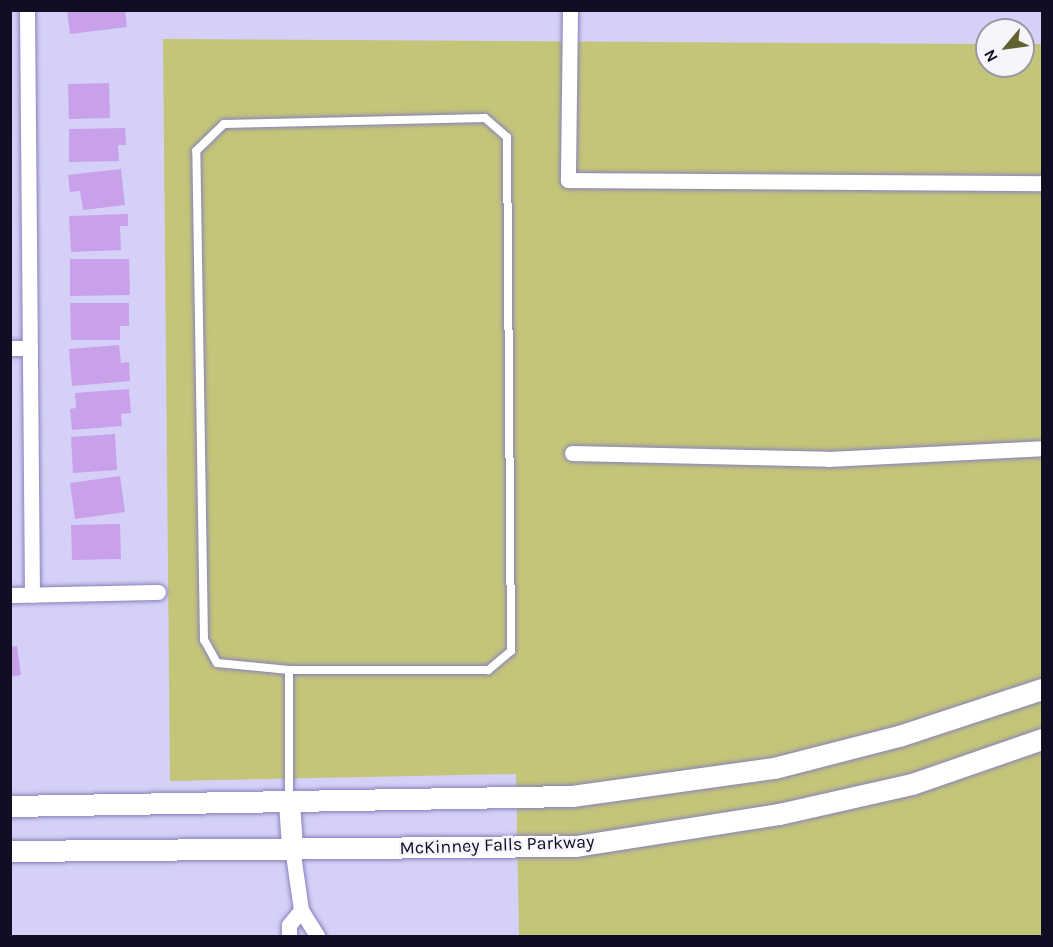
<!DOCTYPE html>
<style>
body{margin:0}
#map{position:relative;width:1053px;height:947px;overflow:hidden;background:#d4d0f7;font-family:Karla,sans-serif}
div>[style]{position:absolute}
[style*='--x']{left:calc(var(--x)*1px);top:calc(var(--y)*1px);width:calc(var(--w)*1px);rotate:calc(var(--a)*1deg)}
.green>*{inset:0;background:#c4c579}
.building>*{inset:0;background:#c9a0ea}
.roads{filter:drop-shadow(0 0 2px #8881bb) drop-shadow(0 0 2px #8881bb)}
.lane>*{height:8px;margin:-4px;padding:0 4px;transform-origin:4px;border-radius:4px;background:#fff}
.street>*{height:15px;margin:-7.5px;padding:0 7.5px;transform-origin:7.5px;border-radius:7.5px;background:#fff}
.secondary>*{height:21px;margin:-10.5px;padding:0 10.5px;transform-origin:10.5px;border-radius:10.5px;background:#fff}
span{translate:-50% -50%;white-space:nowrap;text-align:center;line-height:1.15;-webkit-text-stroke:4.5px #f6f5fc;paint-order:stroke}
.street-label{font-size:18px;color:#110d23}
.frame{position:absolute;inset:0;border:12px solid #110d23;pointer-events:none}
.north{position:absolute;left:975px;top:18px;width:60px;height:60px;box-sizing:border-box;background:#f6f5fc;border:2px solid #9a98a5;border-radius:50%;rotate:241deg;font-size:16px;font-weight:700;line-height:24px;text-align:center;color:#110d23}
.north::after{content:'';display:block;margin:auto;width:21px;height:27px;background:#61622f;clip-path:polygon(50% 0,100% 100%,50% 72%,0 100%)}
</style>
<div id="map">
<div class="green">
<i style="clip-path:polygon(163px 39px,987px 44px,987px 66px,1023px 66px,1023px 44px,1042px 44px,1042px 936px,519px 936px,516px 774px,170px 781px)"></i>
</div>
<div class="building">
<i style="clip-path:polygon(67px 10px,125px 10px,127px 27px,70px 34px)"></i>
<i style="clip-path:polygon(109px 83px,110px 118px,69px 119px,68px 84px)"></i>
<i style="clip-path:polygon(125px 128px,126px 145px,118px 145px,119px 161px,69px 162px,69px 129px)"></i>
<i style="clip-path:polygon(121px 169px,125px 205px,83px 210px,80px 191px,70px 192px,68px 175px)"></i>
<i style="clip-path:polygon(128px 214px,128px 226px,120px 226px,121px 250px,71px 252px,69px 216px)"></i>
<i style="clip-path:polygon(70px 259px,129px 259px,130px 295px,70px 296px)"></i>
<i style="clip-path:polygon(70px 303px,129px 303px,129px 326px,120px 326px,120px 340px,71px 340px)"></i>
<i style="clip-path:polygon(119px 345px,121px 363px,129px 362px,130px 381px,72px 386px,69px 349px)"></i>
<i style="clip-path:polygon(129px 389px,131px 413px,121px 414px,122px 426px,72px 430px,70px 409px,76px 408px,75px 393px)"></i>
<i style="clip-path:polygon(115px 434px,117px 470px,73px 473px,71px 437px)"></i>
<i style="clip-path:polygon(120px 476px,125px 512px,75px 519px,70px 483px)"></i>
<i style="clip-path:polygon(120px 524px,121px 559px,72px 560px,71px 525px)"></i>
<i style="clip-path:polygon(17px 646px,21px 675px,10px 677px,10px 647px)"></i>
</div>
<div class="roads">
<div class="lane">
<i style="--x:289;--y:801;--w:131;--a:-90"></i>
<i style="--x:289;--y:670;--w:72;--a:-174.4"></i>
<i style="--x:217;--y:663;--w:26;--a:-119"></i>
<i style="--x:204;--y:640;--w:489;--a:-90.9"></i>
<i style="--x:196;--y:151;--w:39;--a:-44"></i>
<i style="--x:224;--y:124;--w:261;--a:-1.3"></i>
<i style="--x:485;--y:118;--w:29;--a:41"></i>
<i style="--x:507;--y:137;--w:514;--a:89.55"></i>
<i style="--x:511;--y:651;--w:30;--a:140"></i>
<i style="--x:488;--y:670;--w:199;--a:180"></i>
</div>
<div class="street">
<i style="--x:27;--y:10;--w:585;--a:89.51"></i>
<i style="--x:570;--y:10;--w:170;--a:90.7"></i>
<i style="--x:568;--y:180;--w:474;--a:0.4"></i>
<i style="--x:10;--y:348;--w:20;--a:0"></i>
<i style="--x:572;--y:453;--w:256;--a:1.3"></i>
<i style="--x:828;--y:459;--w:214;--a:-2.9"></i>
<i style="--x:10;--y:595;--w:148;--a:-1.2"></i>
<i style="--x:292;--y:847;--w:64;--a:81.9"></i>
<i style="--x:301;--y:910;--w:31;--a:58"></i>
<i style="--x:289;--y:936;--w:11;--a:-90"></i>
<i style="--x:289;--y:925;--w:19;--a:-51"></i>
</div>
<div class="secondary">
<i style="--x:289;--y:802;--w:45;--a:86.2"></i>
<i style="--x:10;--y:806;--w:562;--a:-1.02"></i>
<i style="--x:572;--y:796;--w:204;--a:-7.9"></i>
<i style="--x:774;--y:768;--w:129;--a:-14.4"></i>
<i style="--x:899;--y:736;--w:151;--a:-18.2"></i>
<i style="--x:10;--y:851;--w:566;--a:-0.51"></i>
<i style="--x:576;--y:846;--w:206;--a:-9"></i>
<i style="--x:779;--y:814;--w:136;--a:-12.7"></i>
<i style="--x:912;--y:784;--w:138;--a:-19.1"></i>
</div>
</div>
<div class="street-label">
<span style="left:497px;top:845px;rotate:-2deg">McKinney Falls Parkway</span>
</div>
<div class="frame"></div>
<div class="north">N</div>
</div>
